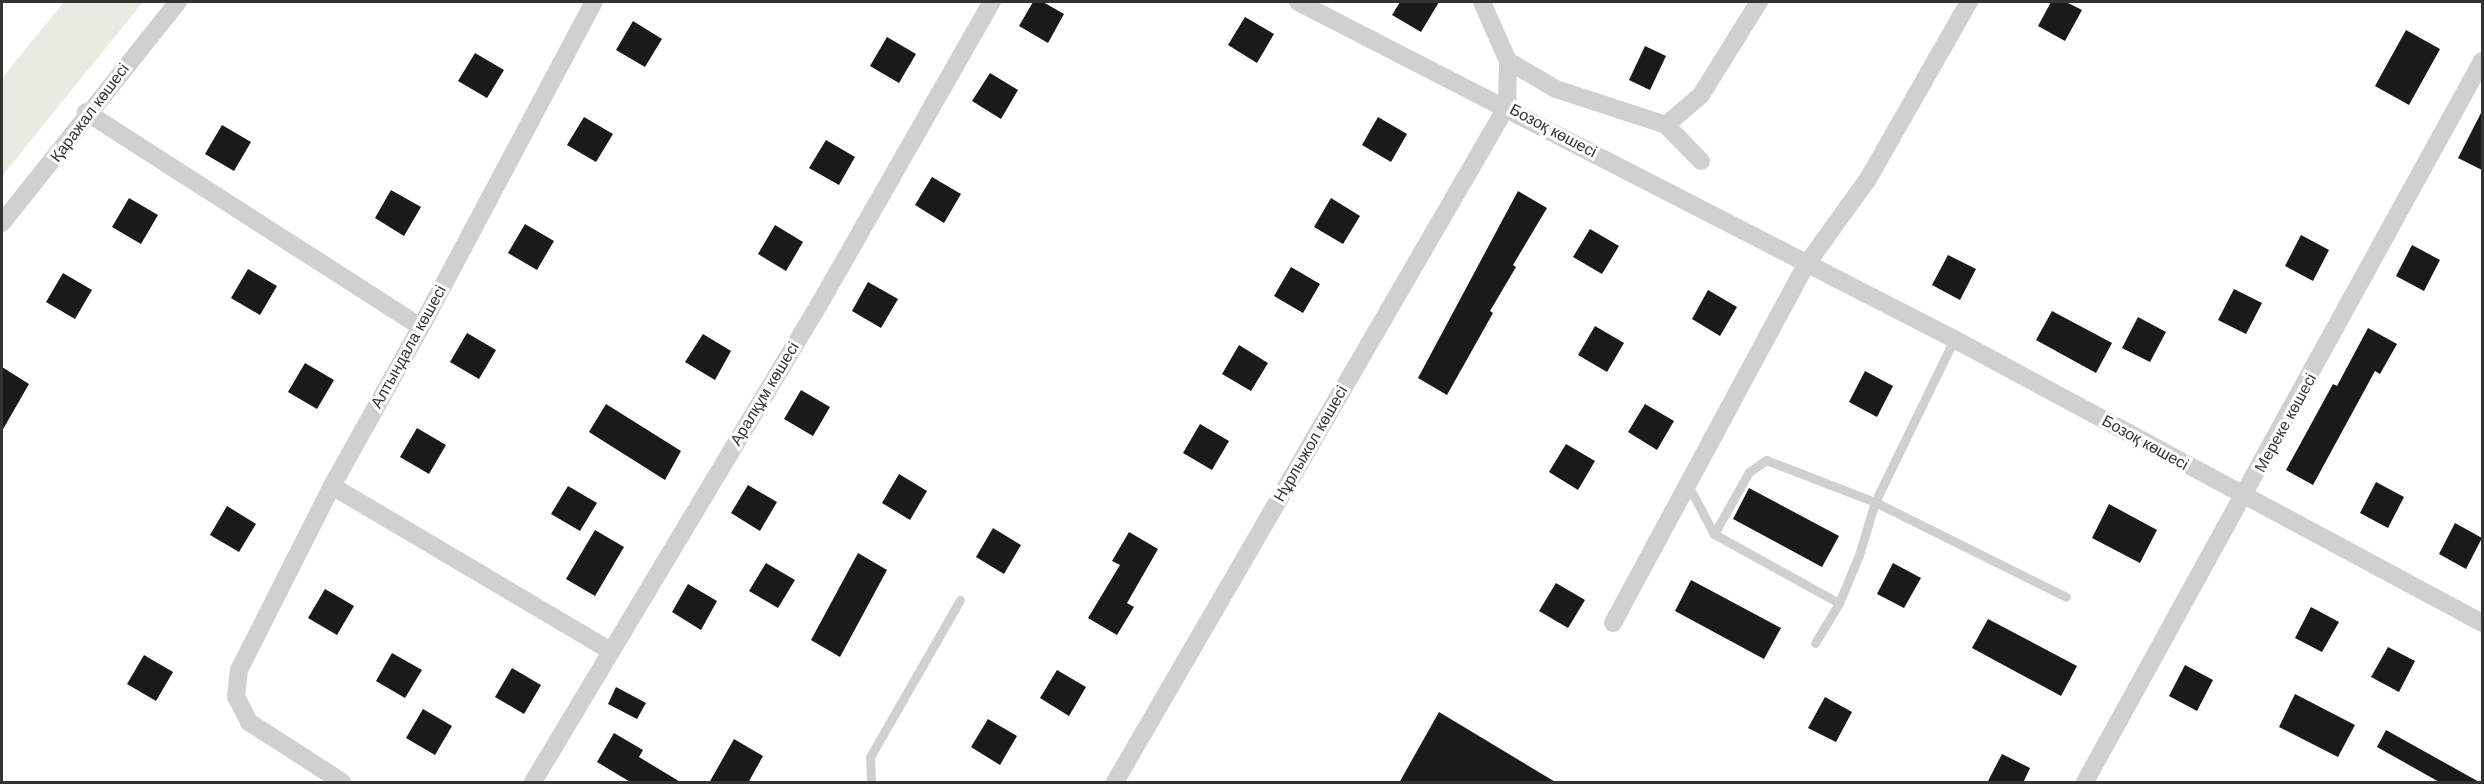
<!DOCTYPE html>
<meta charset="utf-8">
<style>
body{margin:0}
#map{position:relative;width:2484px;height:784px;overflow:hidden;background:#fff;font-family:Arial,sans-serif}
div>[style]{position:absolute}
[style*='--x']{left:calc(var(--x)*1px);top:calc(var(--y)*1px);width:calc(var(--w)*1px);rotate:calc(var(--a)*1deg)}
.green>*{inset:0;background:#e6ecdf}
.building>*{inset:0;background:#1a1a1a}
.lane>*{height:9px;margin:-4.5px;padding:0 4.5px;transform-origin:4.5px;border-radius:4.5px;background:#d0d0d0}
.street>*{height:18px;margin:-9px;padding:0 9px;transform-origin:9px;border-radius:9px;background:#d0d0d0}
span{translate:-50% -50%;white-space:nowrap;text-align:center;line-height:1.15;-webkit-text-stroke:6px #fff;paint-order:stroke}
.street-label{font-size:16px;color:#333}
.frame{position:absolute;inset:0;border:3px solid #333;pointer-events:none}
</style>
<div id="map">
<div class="green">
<i style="clip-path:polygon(64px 2px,143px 2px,2px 176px,2px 78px)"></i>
</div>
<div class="building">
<i style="clip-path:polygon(1033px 2px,1043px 2px,1064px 14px,1048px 43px,1019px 26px)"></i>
<i style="clip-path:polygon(1400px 2px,1439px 2px,1421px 32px,1392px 15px)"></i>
<i style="clip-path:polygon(2051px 2px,2066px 2px,2082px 10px,2065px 41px,2038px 26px)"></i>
<i style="clip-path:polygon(1245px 17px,1274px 34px,1257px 63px,1228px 45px)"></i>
<i style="clip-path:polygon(633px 21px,662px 39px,645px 67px,616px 50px)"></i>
<i style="clip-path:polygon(2406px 30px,2440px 49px,2409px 105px,2375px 86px)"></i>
<i style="clip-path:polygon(887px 37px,916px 54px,899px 83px,870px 66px)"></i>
<i style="clip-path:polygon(1645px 46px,1666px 56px,1650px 90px,1629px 80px)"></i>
<i style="clip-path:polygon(475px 53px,504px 70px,487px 98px,458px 81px)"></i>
<i style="clip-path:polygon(990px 73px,1018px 90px,1001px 119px,972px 101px)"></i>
<i style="clip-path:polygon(2482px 111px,2482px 170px,2458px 158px)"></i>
<i style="clip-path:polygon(584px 117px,613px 134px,596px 162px,567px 145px)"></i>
<i style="clip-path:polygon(1378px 117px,1407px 134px,1391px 162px,1362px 145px)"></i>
<i style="clip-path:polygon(222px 125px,251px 142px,234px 171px,205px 154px)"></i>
<i style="clip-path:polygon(826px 140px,855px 157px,839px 185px,809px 168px)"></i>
<i style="clip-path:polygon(932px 177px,961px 194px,944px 223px,915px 205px)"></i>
<i style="clip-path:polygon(391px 190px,421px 207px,404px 236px,375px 218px)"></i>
<i style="clip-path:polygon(1518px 191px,1547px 208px,1513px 265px,1516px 267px,1490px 311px,1493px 313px,1447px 395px,1418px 378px)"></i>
<i style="clip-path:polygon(129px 198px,158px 215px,141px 244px,112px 227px)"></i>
<i style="clip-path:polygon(1331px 198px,1360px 216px,1343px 244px,1314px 227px)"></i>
<i style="clip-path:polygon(525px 224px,554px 241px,537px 270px,508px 253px)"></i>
<i style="clip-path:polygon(775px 225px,803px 242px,786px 271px,758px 254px)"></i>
<i style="clip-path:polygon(1590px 229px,1619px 246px,1602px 274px,1573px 257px)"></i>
<i style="clip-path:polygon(2301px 235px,2329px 250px,2313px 281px,2285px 266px)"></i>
<i style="clip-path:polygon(2412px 245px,2440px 260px,2424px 291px,2396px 276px)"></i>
<i style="clip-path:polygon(1948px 255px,1976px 269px,1960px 300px,1932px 285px)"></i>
<i style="clip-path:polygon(1291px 267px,1320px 284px,1303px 313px,1274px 296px)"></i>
<i style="clip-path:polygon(248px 269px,277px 286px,260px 315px,231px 298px)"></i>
<i style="clip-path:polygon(63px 273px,92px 290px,75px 319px,46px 302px)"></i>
<i style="clip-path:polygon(868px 282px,898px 299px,881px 328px,852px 311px)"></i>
<i style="clip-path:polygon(2234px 289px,2262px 303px,2246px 334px,2218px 320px)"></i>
<i style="clip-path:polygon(1708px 290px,1737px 307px,1720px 336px,1692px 319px)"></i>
<i style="clip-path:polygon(2052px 311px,2112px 343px,2096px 373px,2036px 340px)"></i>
<i style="clip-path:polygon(2138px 317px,2166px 332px,2150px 362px,2122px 348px)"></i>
<i style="clip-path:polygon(1595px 326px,1624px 343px,1607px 372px,1578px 355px)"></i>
<i style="clip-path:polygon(2368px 328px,2397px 344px,2380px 374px,2375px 371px,2313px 485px,2286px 470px,2333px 384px,2337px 386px)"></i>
<i style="clip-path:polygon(467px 333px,496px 350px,479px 379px,450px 362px)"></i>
<i style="clip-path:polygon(703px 334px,731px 351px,715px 380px,685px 362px)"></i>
<i style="clip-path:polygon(1239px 345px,1268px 363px,1251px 391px,1222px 374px)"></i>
<i style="clip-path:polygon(305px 363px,334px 380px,317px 409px,288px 392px)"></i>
<i style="clip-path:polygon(2px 367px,29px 384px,2px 431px)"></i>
<i style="clip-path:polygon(1865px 371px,1893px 386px,1877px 417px,1849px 402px)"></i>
<i style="clip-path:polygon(801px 390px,830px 407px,813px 436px,784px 419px)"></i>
<i style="clip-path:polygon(606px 404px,681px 451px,665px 480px,589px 432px)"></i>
<i style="clip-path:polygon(1645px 404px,1674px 421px,1657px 450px,1628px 432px)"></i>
<i style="clip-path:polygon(1200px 424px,1229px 441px,1212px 470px,1183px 453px)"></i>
<i style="clip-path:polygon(417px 428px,446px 445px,429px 474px,400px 457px)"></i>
<i style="clip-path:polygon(1566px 444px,1595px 461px,1578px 490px,1549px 472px)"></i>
<i style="clip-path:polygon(899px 474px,927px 491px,910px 520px,882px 503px)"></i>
<i style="clip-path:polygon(2376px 482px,2404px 497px,2388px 528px,2360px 513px)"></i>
<i style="clip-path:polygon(748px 485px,777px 502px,760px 531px,731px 513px)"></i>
<i style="clip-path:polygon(568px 486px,597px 503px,580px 531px,551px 514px)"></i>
<i style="clip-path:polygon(1749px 488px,1839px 536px,1822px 567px,1733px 519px)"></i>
<i style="clip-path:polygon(2109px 504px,2157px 530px,2140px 563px,2092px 538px)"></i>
<i style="clip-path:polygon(227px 506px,256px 524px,239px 552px,210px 535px)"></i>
<i style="clip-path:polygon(2455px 523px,2482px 538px,2466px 569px,2439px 554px)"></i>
<i style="clip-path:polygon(993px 528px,1021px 545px,1004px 574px,976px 557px)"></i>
<i style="clip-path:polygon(595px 530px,624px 547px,595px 596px,566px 579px)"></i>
<i style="clip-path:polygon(1129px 532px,1158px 549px,1127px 603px,1134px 607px,1117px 635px,1088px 618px,1120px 565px,1112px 561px)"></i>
<i style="clip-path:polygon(858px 553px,887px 570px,840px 657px,811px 640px)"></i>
<i style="clip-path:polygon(766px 563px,795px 580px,778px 608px,749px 591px)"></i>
<i style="clip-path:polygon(1893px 563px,1921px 578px,1904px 608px,1877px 594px)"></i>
<i style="clip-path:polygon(1691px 580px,1781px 628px,1764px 659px,1675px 611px)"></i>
<i style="clip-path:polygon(1556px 583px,1585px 600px,1568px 628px,1539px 611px)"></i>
<i style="clip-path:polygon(688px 584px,717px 601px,701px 630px,672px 612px)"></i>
<i style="clip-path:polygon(325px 589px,354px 606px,337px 635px,308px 618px)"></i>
<i style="clip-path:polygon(2311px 607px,2339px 622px,2322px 652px,2295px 638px)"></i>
<i style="clip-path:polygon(1988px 619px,2077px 666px,2061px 696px,1972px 648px)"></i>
<i style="clip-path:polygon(2388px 647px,2415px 661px,2399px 692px,2371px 677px)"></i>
<i style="clip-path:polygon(392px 653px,422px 670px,405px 698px,376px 681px)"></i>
<i style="clip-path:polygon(144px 655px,173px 672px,156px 701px,127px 684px)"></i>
<i style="clip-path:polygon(2185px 665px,2213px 680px,2197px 711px,2169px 696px)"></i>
<i style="clip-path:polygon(512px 668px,541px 685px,524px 714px,495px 697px)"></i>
<i style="clip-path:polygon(1057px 670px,1086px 687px,1069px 716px,1040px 698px)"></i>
<i style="clip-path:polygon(616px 687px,646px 703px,637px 719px,608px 704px)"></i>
<i style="clip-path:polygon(2295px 694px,2355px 725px,2338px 757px,2279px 727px)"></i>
<i style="clip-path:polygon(1825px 697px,1852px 712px,1836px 742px,1808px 728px)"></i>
<i style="clip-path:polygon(423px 709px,452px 726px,435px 755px,406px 738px)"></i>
<i style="clip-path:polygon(1439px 712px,1557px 783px,1399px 783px)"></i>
<i style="clip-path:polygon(988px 719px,1017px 736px,1000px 765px,971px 747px)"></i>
<i style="clip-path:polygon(2386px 730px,2481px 783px,2441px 783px,2377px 747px)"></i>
<i style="clip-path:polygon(614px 733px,643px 750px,639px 757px,682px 783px,632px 783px,597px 762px)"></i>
<i style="clip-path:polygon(734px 739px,763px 756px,748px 783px,709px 783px)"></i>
<i style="clip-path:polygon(2002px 754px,2030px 768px,2023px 783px,1987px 783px)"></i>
</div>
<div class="lane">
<i style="--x:1689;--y:487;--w:53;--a:62"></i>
<i style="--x:1714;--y:534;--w:143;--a:28.9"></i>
<i style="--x:1839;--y:603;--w:52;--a:-67.4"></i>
<i style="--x:1859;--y:555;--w:55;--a:-73.2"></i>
<i style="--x:1875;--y:502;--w:181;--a:-64.1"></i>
<i style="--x:1714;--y:534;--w:71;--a:-60.6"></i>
<i style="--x:1749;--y:472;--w:21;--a:-35"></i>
<i style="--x:1766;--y:460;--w:117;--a:21.1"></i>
<i style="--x:1875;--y:502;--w:213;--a:26.4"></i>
<i style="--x:1815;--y:643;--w:47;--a:-59"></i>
<i style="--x:871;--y:782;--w:25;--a:-92"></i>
<i style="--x:870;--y:757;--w:181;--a:-60.2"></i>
</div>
<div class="street">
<i style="--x:1298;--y:2;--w:737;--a:27.19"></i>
<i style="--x:1954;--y:339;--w:600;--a:28.27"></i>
<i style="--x:1508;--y:61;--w:56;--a:30.3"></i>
<i style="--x:1556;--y:89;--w:116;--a:18.1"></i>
<i style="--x:86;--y:112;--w:398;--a:32.7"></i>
<i style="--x:1701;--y:161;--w:50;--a:-134.2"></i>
<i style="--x:1666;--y:125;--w:46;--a:-40.6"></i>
<i style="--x:1701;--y:95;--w:110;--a:-58.1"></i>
<i style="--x:2;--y:223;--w:283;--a:-51.5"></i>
<i style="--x:332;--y:486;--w:322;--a:30.6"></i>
<i style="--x:1613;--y:623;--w:407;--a:-61.7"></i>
<i style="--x:1806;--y:265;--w:106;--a:-54.2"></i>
<i style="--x:1868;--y:179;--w:204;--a:-60.3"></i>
<i style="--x:342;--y:782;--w:111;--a:-147.2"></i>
<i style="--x:249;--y:722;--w:28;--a:-117"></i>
<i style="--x:236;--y:697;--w:27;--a:-84"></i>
<i style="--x:239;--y:670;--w:206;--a:-63.2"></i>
<i style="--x:332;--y:486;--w:182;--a:-60.8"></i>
<i style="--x:421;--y:327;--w:368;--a:-62"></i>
<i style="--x:533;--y:782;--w:558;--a:-59.07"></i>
<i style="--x:820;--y:303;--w:347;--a:-60.3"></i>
<i style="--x:1115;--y:782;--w:781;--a:-59.89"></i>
<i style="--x:1507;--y:106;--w:45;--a:-88.7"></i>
<i style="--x:1508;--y:61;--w:64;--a:-113.8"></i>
<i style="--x:2085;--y:782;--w:823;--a:-61.16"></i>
</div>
<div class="street-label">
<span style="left:90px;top:113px;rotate:-53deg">Қаражал көшесі</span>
<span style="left:1553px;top:131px;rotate:28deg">Бозоқ көшесі</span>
<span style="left:409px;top:347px;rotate:-61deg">Алтындала көшесі</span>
<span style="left:765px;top:394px;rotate:-59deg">Аралқұм көшесі</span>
<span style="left:2286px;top:423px;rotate:-61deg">Мереке көшесі</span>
<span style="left:2145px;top:443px;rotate:29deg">Бозоқ көшесі</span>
<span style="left:1311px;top:444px;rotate:-60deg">Нұрлыжол көшесі</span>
</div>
<div class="frame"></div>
</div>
